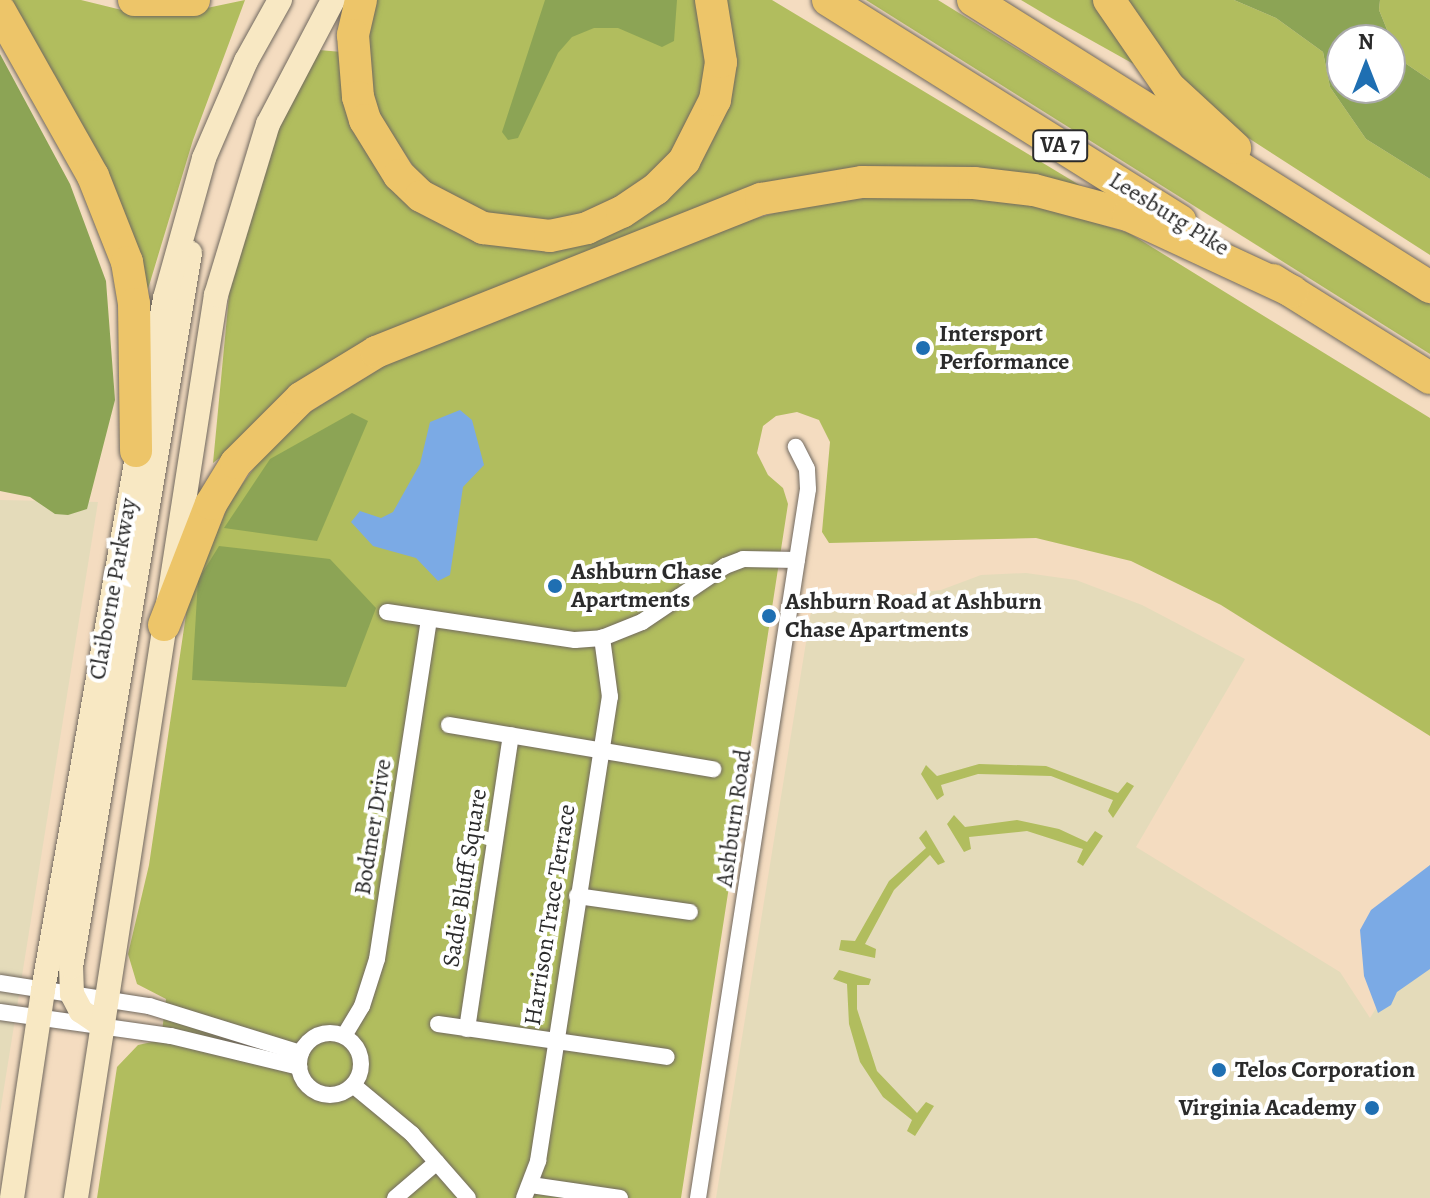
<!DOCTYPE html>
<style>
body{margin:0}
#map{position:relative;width:1430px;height:1198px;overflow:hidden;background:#f4dcc0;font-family:Alegreya,serif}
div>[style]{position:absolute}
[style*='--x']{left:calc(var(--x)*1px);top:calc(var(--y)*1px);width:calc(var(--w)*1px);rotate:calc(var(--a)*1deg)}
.built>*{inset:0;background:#e4dbba}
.green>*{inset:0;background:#b1bd5e}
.forest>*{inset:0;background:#8ca455}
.water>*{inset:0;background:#7baae5}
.roads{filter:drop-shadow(0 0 2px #71695f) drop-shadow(0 0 2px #71695f)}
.minor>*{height:16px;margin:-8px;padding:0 8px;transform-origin:8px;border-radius:8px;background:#fff}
.minor>.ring{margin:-8px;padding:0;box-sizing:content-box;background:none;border:16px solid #fff;border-radius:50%}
.secondary>*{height:24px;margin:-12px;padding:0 12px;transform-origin:12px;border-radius:12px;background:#f8e8c3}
.motorway>*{height:32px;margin:-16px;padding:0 16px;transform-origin:16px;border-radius:16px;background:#edc569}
.dots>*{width:22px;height:22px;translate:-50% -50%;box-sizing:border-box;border:4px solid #fff;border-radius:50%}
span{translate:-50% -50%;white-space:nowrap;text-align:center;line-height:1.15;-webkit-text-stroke:8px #fff;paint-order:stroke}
.shield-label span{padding:2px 6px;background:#fff;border:2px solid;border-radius:6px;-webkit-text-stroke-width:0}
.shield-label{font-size:22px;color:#2b2b2b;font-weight:700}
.street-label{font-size:24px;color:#2b2b2b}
.poi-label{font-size:24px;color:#2b2b2b;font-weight:700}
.left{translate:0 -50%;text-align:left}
.right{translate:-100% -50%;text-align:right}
.north{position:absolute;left:1326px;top:24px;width:80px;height:80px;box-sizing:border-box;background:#fff;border:2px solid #aaa;border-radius:50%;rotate:0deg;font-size:22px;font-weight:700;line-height:32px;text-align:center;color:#2b2b2b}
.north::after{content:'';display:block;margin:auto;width:28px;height:36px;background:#1f6fb2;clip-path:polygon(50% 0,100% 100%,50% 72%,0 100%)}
</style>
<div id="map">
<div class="built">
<i style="clip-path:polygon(0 500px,98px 502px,0 1113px)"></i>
<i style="clip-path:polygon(1026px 573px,1076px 580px,1142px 605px,1245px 659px,1136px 847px,1340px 972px,1370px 1018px,1430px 922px,1430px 1198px,716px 1198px,814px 593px,877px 598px,941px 590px,981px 575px)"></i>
</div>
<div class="green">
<i style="clip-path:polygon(6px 0,81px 0,134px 13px,183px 13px,245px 0,193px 140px,148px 289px)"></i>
<i style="clip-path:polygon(376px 0,698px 0,707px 69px,701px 96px,668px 161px,628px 192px,579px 215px,543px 221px,481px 213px,423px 181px,379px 115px,369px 81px,367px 44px)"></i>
<i style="clip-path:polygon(721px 0,772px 0,1086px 189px,748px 189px,372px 339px,213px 463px,230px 285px,255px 187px,287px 107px,319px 50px,342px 52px,355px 127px,492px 243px,529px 250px,554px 247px,693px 166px)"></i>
<i style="clip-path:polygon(866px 0,938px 0,1430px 304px,1430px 354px)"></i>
<i style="clip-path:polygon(1021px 0,1103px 0,1139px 67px,1053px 19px)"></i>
<i style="clip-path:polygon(1118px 0,1234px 0,1276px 18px,1323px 52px,1330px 87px,1366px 139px,1430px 179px,1430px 255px,1205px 110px)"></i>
<i style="clip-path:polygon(1380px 0,1430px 0,1430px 80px,1399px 59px,1379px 10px)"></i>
<i style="clip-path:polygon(873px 197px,1014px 198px,1129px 233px,1430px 418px,1430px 736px,1221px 605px,1131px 561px,1036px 538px,829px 543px,822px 532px,830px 442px,819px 420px,797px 412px,776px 416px,763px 426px,757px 453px,768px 475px,783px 488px,788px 504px,681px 1198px,97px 1198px,117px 1067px,138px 1045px,161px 1040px,166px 999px,137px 984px,128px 954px,149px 865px,188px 601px,230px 501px,267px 450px,311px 411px,389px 363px,731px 225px,800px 206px)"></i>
<i style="clip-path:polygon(979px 764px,1046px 766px,1118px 793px,1127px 782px,1134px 786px,1113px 818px,1108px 811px,1113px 800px,1051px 776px,978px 774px,941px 785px,944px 795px,937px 800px,921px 774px,926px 765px,937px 776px)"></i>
<i style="clip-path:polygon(954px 815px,965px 827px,1017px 820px,1059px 829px,1087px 842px,1095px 831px,1103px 836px,1083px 866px,1077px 862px,1083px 849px,1027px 831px,969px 837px,971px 849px,964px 852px,947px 824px)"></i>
<i style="clip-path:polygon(926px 830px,945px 862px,938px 865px,930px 855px,894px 890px,865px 944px,876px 949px,875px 958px,839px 950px,841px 940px,855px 941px,889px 881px,926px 848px,919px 838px)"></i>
<i style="clip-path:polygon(839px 970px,871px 979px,869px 985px,857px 985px,857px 1009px,877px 1071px,917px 1113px,926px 1102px,934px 1106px,915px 1136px,907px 1131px,912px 1120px,883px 1097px,860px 1062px,849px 1024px,847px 984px,833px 979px)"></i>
</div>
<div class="forest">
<i style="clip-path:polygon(545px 0,677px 0,674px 41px,662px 47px,618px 28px,594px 28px,572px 37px,558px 53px,518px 138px,508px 140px,502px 132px)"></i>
<i style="clip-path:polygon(evenodd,1234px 0,1380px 0,1379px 10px,1399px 59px,1430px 80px,1430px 179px,1366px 139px,1330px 87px,1323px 52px,1276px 18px,1234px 0,1342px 40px,1390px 40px,1390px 88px,1342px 88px,1342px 40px)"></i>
<i style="clip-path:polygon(0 54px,70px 184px,106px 281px,115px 400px,87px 509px,68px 515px,55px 514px,30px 497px,0 491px)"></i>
<i style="clip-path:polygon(352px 413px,368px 421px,317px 541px,224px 528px,270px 459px)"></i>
<i style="clip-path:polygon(219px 546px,330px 559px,376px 608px,346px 687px,192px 680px,198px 580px)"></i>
</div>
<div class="water">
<i style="clip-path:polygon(460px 410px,472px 420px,484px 465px,463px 487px,450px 575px,438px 581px,416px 558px,373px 546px,351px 522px,360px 511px,381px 518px,393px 512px,420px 464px,430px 422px)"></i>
<i style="clip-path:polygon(1430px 865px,1430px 969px,1397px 992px,1391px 1005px,1378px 1013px,1364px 976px,1360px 930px,1371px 910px)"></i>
</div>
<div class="roads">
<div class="minor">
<i style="--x:387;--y:612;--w:190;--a:8.5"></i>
<i style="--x:575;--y:640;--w:27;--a:-4"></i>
<i style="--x:602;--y:638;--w:43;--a:-21.8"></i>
<i style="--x:642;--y:622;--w:100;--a:-34"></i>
<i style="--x:725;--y:566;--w:19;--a:-21"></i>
<i style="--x:743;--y:559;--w:54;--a:1.1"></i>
<i style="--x:449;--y:725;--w:268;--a:9.5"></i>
<i style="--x:577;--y:896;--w:114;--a:8.1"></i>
<i style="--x:0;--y:983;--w:151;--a:8.8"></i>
<i style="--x:149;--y:1006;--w:159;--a:17.2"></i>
<i style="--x:0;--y:1012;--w:173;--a:8"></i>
<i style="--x:171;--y:1036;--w:132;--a:13.6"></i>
<i style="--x:438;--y:1024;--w:231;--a:8.2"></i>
<i style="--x:467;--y:1029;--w:297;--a:-81.5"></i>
<i class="ring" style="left:299px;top:1033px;width:46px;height:46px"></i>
<i style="--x:344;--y:1036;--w:35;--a:-59"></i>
<i style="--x:362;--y:1006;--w:49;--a:-72.3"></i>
<i style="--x:377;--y:959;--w:343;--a:-81.3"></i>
<i style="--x:353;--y:1085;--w:77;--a:39.7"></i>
<i style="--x:412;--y:1134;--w:85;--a:48.8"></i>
<i style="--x:531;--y:1185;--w:90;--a:8.3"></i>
<i style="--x:395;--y:1198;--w:55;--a:-40.6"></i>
<i style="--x:524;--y:1198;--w:40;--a:-69"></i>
<i style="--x:538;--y:1161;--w:470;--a:-81.2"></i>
<i style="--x:610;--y:697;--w:60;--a:-97.7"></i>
<i style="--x:698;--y:1198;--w:717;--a:-81.18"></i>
<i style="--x:808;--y:489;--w:20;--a:-93"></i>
<i style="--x:807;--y:469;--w:25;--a:-117"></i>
</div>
<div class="secondary">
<i style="--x:103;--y:1026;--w:27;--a:-146"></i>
<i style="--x:81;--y:1011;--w:19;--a:-118"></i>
<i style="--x:72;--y:994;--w:27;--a:-92"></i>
<i style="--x:71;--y:967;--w:724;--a:-80.54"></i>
<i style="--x:12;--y:1198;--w:210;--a:-81.5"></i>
<i style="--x:43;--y:990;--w:703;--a:-80"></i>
<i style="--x:165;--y:298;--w:145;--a:-74.4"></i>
<i style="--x:204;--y:158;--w:106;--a:-66.6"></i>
<i style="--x:246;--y:61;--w:70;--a:-60.9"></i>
<i style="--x:76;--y:1198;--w:914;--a:-81.19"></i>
<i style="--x:216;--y:295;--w:179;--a:-73.1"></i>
<i style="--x:268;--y:124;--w:140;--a:-62.3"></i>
</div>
<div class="motorway">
<i style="--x:134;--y:0;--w:60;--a:0"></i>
<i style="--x:361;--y:0;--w:36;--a:103"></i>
<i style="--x:353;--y:35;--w:62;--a:85.4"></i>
<i style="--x:358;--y:97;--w:24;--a:73"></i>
<i style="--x:365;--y:120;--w:65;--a:58.3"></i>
<i style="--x:399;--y:175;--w:30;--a:44"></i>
<i style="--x:421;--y:196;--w:70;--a:27.3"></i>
<i style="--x:483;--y:228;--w:67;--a:6.8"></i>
<i style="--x:550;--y:236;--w:38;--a:-12"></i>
<i style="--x:587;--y:228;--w:38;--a:-25"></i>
<i style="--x:622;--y:212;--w:41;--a:-34.1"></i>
<i style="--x:656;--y:189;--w:40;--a:-45"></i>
<i style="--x:684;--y:161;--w:68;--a:-63.1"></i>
<i style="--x:715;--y:100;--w:38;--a:-81"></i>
<i style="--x:721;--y:62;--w:63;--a:-99.2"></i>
<i style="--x:828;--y:0;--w:416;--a:32.1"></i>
<i style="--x:973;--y:0;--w:540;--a:32.13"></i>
<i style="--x:1109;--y:0;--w:106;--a:55.4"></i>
<i style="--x:1169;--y:87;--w:90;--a:42.7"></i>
<i style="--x:0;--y:11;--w:189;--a:60.6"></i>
<i style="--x:93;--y:176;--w:92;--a:68.4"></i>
<i style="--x:127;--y:262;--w:43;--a:80.5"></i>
<i style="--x:134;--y:304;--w:147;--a:89.2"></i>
<i style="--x:1273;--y:280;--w:185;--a:32"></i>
<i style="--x:164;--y:625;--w:130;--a:-68.8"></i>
<i style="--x:211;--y:504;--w:48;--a:-58.6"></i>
<i style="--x:236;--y:463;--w:92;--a:-45"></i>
<i style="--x:301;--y:398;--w:88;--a:-31.5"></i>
<i style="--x:376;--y:352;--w:414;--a:-21.7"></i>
<i style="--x:761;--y:199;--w:102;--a:-9.6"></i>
<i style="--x:862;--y:182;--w:112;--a:0.5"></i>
<i style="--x:974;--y:183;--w:60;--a:6.7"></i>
<i style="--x:1034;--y:190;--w:97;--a:14.9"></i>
<i style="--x:1128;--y:215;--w:181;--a:24.9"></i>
</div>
</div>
<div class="dots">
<i style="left:923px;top:348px;background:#1f6fb2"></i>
<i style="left:555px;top:586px;background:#1f6fb2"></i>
<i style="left:769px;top:616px;background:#1f6fb2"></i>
<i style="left:1219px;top:1070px;background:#1f6fb2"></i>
<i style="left:1372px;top:1108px;background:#1f6fb2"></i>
</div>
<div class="shield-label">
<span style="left:1060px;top:146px">VA 7</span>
</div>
<div class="street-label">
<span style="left:1169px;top:214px;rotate:32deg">Leesburg Pike</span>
<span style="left:113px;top:589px;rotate:-80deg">Claiborne Parkway</span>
<span style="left:734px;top:818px;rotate:-82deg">Ashburn Road</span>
<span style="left:373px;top:827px;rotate:-81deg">Bodmer Drive</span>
<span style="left:465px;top:878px;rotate:-81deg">Sadie Bluff Square</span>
<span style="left:550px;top:915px;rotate:-81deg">Harrison Trace Terrace</span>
</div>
<div class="poi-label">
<span class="left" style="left:939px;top:348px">Intersport<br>Performance</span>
<span class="left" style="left:571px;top:586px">Ashburn Chase<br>Apartments</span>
<span class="left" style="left:785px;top:616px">Ashburn Road at Ashburn<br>Chase Apartments</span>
<span class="left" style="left:1235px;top:1070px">Telos Corporation</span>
<span class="right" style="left:1356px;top:1108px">Virginia Academy</span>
</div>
<div class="north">N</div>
</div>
